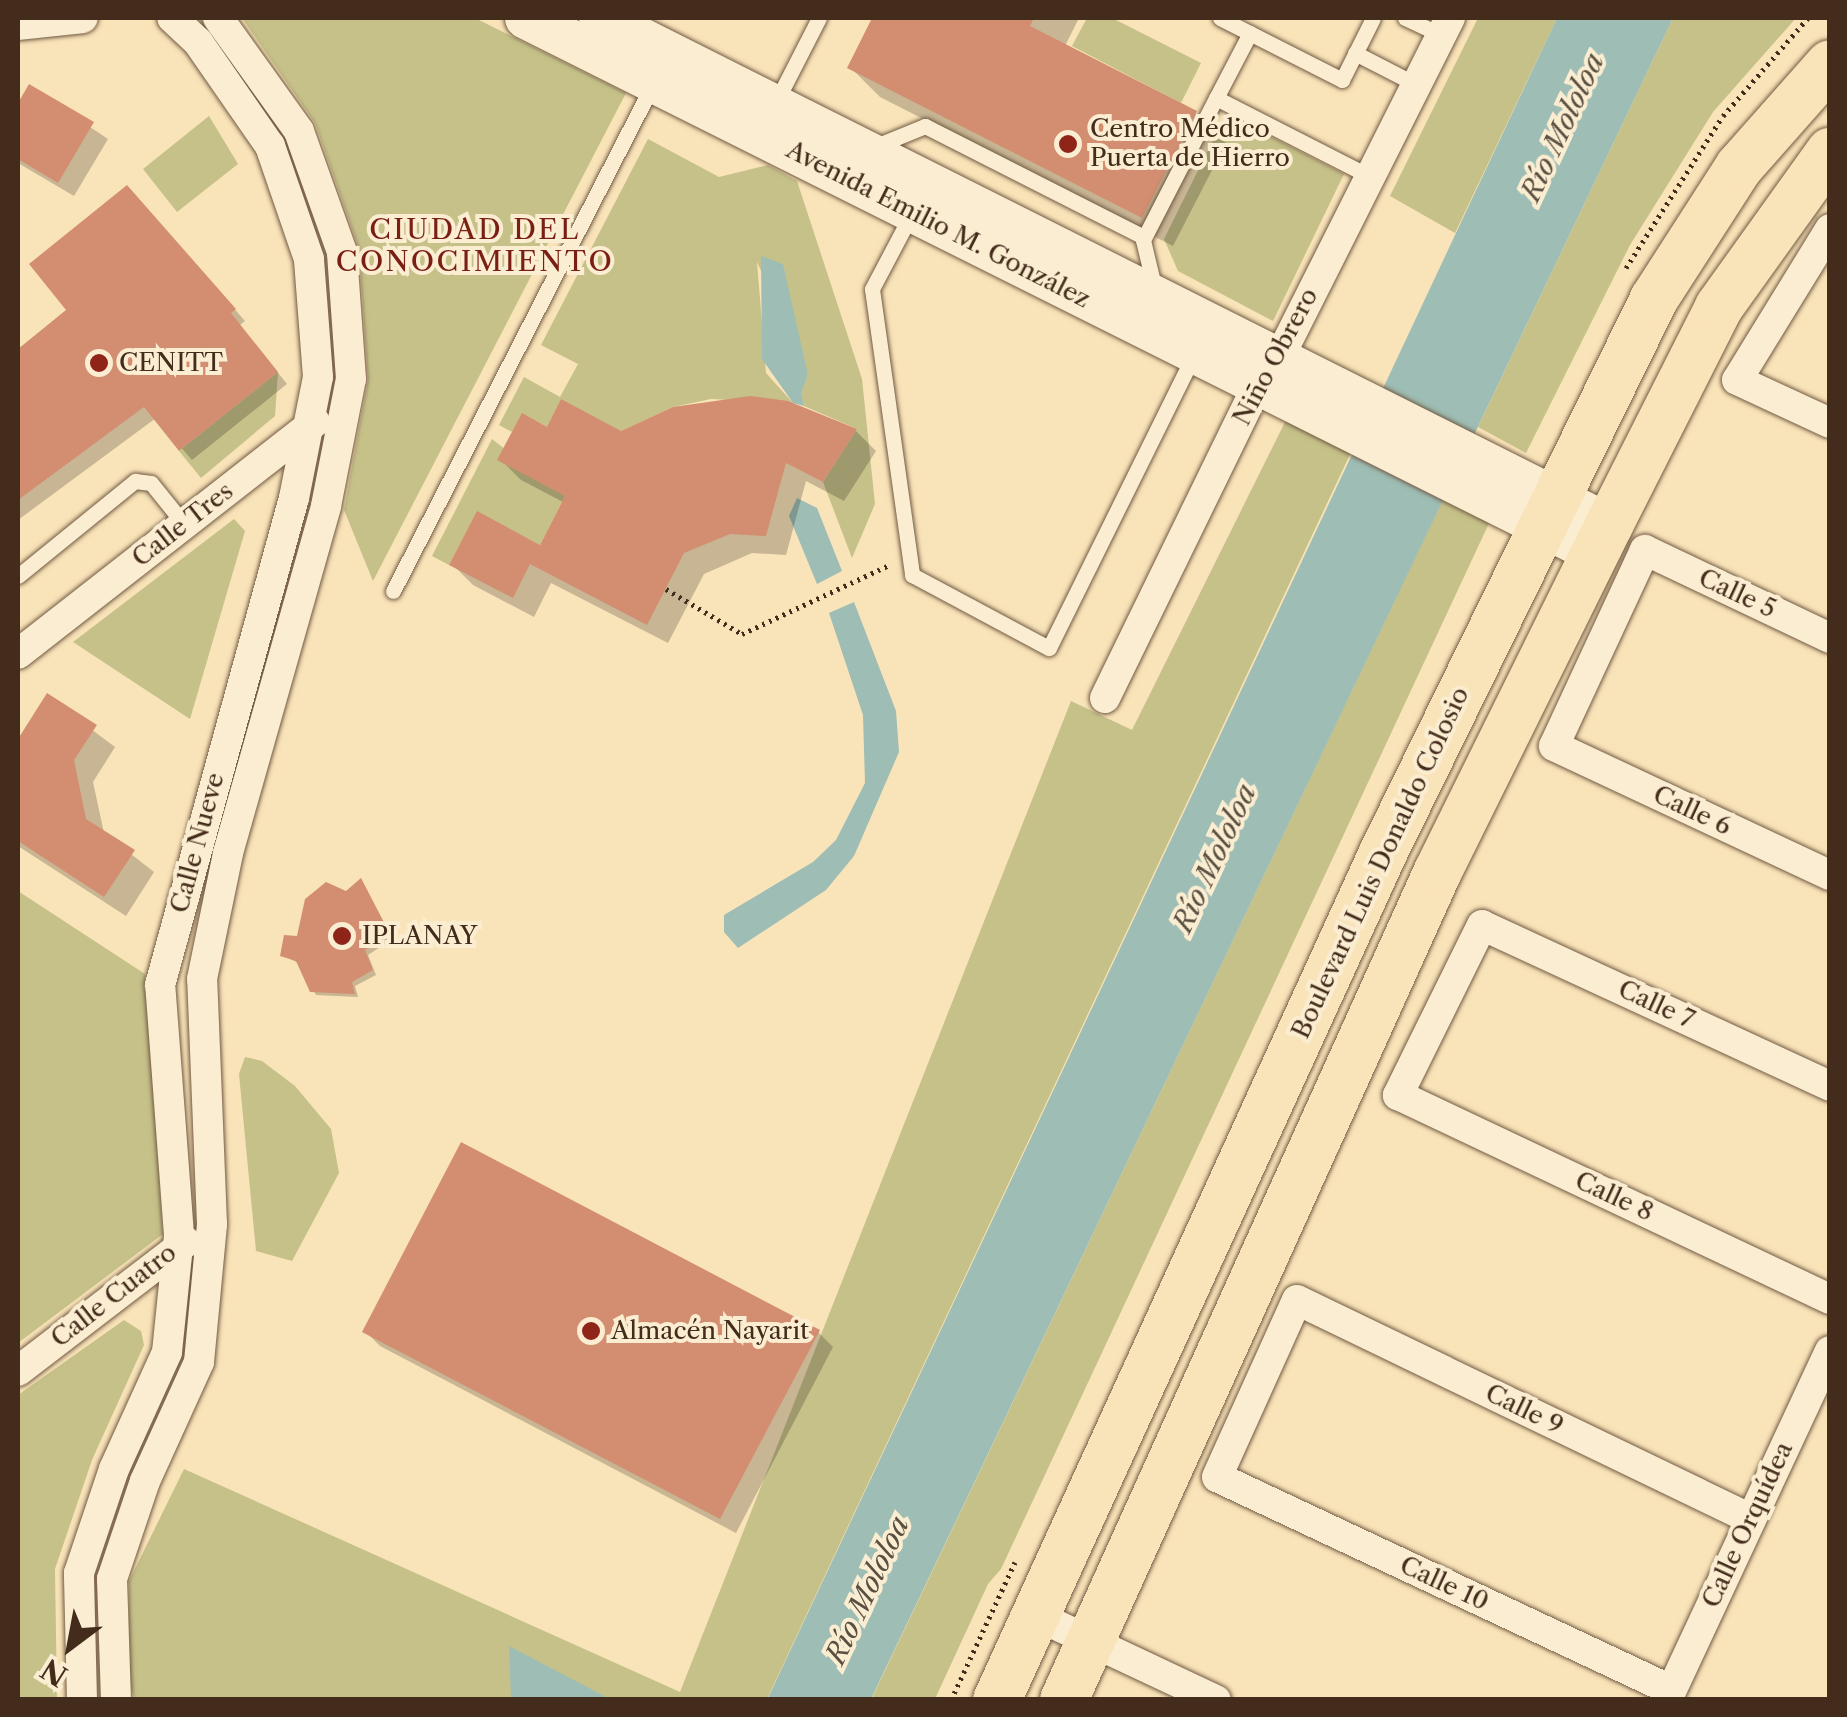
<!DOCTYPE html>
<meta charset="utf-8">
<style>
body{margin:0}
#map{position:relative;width:1847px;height:1717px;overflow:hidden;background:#f9e3b8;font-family:"Libre Caslon Text",serif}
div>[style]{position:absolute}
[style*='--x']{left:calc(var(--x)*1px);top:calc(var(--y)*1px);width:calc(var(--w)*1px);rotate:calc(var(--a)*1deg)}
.green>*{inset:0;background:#c6c189}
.water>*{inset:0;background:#9ebdb4}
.shadow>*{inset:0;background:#0003}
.building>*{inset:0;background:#d38e71}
.path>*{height:5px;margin-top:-2.5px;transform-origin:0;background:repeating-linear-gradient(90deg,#442c1c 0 2.5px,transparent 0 7.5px)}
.roads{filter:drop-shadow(0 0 2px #715a43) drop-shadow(0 0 2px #715a43)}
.lane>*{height:15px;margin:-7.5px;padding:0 7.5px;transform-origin:7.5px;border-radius:7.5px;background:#fbedd1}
.street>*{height:30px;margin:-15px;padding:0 15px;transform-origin:15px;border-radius:15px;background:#fbedd1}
.secondary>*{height:42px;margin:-21px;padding:0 21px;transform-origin:21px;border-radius:21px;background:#fbedd1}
.primary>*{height:48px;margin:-24px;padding:0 24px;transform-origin:24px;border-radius:24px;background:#f9e3b8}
.dots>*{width:28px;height:28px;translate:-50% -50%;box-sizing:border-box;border:5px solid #fbedd1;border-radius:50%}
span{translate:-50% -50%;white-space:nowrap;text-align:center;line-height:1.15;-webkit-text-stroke:8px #fbedd1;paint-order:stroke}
.poi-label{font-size:25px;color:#442c1c}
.left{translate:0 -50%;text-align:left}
.street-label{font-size:25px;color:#442c1c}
.water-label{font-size:28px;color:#5a5042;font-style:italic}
.neighbourhood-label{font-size:28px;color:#7a1f14;letter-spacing:2.5px}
.frame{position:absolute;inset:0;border:20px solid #442c1c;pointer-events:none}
.north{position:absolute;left:20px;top:1597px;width:100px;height:100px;-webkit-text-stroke:8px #fbedd1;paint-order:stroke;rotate:212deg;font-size:28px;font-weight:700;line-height:40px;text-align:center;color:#442c1c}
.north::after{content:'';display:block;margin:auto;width:35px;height:45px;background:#442c1c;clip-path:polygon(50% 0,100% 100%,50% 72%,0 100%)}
</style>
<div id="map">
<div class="green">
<i style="clip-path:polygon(242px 18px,475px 18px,626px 93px,373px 581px,344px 510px,368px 380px,359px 248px,315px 123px)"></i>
<i style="clip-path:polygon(1087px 18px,1112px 18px,1201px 63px,1181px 103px,1072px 46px)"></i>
<i style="clip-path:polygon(1478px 18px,1557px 18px,1455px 233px,1390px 196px)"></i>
<i style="clip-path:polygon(1673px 18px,1796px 18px,1713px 112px,1630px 245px,1526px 453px,1478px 427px)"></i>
<i style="clip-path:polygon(1226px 114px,1344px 174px,1273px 321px,1178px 271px,1164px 239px)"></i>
<i style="clip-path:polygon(209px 116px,238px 164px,177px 212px,143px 169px)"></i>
<i style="clip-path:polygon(648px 139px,719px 177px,768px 165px,797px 181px,862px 379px,875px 504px,852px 558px,823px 482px,857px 429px,804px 406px,800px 393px,808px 375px,757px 262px,766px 373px,793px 403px,711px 399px,673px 407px,621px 431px,547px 427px,522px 414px,512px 432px,499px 425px,524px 377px,560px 397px,578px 364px,541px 345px)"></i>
<i style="clip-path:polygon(278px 372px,275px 416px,201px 478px,179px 451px)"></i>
<i style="clip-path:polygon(1287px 418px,1352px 450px,767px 1699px,135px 1700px,129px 1681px,129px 1581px,184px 1469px,680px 1692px,1071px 701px,1132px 730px)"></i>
<i style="clip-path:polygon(492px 439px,565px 496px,540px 545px,477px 512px,449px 565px,432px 556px)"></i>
<i style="clip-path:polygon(1445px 495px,1491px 519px,1001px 1569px,988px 1584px,935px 1699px,871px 1700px)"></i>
<i style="clip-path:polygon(234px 519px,245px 531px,190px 719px,73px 642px)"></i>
<i style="clip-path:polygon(18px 891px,145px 974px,163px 1234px,18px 1343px)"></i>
<i style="clip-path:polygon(245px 1057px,262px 1061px,295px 1086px,331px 1129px,339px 1173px,292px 1261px,256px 1251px,239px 1074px)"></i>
<i style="clip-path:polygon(124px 1320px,141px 1331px,144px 1345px,92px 1460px,55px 1569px,57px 1699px,18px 1699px,18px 1395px)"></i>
</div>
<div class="water">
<i style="clip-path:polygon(1557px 18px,1673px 18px,871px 1699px,767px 1700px)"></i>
<i style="clip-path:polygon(761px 256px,783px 264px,808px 375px,801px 393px,804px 406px,793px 403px,762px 359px)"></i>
<i style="clip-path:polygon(797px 498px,817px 508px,842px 571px,817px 584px,789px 516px)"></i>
<i style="clip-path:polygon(854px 602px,896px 711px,899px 752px,854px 856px,826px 890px,738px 948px,724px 932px,724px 915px,813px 862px,836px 840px,865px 783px,863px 715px,829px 613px)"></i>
<i style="clip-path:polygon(509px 1646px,610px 1699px,511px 1699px)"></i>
</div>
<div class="shadow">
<i style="clip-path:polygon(875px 18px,1079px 18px,1065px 46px,1195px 113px,1226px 143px,1173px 246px,880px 97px,850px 67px)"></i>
<i style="clip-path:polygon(30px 87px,108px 139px,74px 196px,18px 163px,18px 108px)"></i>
<i style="clip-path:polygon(138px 199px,245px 321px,240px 325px,287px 384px,192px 460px,156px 418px,18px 520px,18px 352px,70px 310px)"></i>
<i style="clip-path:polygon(788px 404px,856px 431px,876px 451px,844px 501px,806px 481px,786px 555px,752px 553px,704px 574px,668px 643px,551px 583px,534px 617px,473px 585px,452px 564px,541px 548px,565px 503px,521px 480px,500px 459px,548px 430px,621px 434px)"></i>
<i style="clip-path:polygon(48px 697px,115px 747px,93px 782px,104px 833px,154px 872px,126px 916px,18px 846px,18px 744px)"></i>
<i style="clip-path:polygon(361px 882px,392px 939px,368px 955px,376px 975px,355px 986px,358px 997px,316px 995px,300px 964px,283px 955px)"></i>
<i style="clip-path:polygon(365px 1331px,818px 1332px,833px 1347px,736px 1533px,380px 1346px)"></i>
</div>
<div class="building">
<i style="clip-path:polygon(872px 18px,1034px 18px,1030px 26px,1197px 111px,1142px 218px,847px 68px)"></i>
<i style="clip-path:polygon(29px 84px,94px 122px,58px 183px,18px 159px,18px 103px)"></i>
<i style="clip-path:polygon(127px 185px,236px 309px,231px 313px,278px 372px,179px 451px,144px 407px,18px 500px,18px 349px,66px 310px,29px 264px)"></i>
<i style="clip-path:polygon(750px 396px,788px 401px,857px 429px,823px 482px,786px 463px,766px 536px,730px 534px,684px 553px,647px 625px,530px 564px,513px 598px,449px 565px,477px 511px,540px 545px,565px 496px,497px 460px,522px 413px,547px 427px,561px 399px,621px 431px,673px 407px)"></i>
<i style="clip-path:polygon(47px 693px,97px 725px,74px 760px,86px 819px,135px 850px,104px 897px,18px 841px,18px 739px)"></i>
<i style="clip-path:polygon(361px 878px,390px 934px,365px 950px,373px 970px,352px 982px,355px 994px,310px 992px,296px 961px,280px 956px,284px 935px,297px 936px,305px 899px,326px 882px,346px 891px)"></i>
<i style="clip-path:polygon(461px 1142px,820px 1330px,720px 1519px,362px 1332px)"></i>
</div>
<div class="path">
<i style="--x:1626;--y:268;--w:180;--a:-57.5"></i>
<i style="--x:1723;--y:116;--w:130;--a:-49.1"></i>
<i style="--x:666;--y:589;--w:88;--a:30.6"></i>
<i style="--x:742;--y:634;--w:162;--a:-25.1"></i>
<i style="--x:951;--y:1700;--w:152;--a:-65.1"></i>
</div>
<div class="roads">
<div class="lane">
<i style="--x:1220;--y:18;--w:137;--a:26.9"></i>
<i style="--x:1342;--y:80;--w:69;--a:-63.4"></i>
<i style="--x:1405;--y:18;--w:40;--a:25"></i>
<i style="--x:1250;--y:33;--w:73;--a:117.6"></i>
<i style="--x:1216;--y:98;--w:172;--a:27"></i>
<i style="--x:1355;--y:53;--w:68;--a:27.3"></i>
<i style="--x:776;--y:102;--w:94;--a:-62.9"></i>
<i style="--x:876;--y:146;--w:53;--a:-22.2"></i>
<i style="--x:925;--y:126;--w:243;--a:26.9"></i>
<i style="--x:1142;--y:236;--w:56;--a:76.5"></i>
<i style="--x:912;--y:213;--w:86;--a:117.8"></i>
<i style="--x:872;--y:289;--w:289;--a:82"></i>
<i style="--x:912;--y:575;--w:155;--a:28.1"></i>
<i style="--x:1049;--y:648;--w:327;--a:-63.7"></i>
<i style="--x:1143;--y:240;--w:160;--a:-62.8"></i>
<i style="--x:18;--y:576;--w:151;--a:-39.1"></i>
<i style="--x:135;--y:481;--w:16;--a:7"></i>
<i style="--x:151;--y:483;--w:53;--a:51.2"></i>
<i style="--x:393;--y:591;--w:572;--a:-62.85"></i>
</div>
<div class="street">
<i style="--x:18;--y:25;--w:65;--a:-6.1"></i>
<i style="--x:1830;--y:229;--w:177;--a:121.6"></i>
<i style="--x:1737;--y:380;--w:102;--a:24.8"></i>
<i style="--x:1830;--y:638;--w:205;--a:-154.6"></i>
<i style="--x:1645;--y:550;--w:216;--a:114.9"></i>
<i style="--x:1554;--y:746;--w:305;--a:25.1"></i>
<i style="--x:18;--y:654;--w:377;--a:-38"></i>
<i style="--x:1105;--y:698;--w:347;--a:-64"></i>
<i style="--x:1257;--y:386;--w:33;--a:-51"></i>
<i style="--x:1278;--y:360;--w:383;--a:-63.3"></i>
<i style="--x:1830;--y:1086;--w:383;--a:-155.2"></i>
<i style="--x:1482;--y:925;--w:190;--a:116.3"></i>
<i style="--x:1398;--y:1095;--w:478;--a:25.3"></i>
<i style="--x:18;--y:1371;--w:212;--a:-37.5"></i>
<i style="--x:1035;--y:1615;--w:200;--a:25.2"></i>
<i style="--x:1671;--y:1690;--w:501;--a:-154.87"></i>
<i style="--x:1217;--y:1477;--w:194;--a:-65.7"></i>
<i style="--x:1297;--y:1300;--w:504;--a:25.75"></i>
<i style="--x:82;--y:1700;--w:127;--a:-91.4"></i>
<i style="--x:79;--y:1573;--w:110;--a:-71.4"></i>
<i style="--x:114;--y:1469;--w:128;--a:-65.6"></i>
<i style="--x:167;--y:1352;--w:118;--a:-84.1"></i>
<i style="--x:179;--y:1235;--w:251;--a:-94.3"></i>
<i style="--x:160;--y:985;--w:505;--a:-74.62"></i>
<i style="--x:294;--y:498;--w:123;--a:-78.8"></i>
<i style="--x:318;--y:377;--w:118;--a:-94.4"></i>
<i style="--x:309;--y:259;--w:120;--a:-109"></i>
<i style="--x:270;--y:146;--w:126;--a:-124.7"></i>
<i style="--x:198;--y:42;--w:35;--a:-137"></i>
<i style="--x:116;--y:1700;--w:121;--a:-91.9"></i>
<i style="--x:112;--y:1579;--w:103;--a:-71.4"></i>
<i style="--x:145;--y:1481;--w:131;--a:-65.6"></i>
<i style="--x:199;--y:1362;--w:139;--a:-84.6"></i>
<i style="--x:212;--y:1224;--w:245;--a:-92.3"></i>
<i style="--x:202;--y:979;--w:129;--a:-78.3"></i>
<i style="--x:228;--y:853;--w:361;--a:-74.2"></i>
<i style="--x:326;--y:506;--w:129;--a:-78.9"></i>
<i style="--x:351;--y:379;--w:127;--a:-94.1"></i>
<i style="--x:342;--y:252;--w:128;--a:-109.6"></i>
<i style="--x:299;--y:131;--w:139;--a:-125.6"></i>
<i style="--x:1667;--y:1700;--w:385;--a:-65"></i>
</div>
<div class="secondary">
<i style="--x:526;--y:18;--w:1196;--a:26.57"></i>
<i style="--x:600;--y:18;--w:1129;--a:26.68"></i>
</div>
<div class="primary">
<i style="--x:997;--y:1700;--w:931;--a:-65.5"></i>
<i style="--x:1383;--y:853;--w:617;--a:-63.93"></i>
<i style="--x:1654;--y:299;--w:157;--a:-57.2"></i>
<i style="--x:1739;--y:167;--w:137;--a:-48.5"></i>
<i style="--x:1064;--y:1700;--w:909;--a:-65.72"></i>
<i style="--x:1438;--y:871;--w:386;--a:-63.7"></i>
<i style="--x:1609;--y:525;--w:244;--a:-63.2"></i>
<i style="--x:1719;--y:307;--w:191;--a:-54.4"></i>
</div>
</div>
<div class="dots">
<i style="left:1068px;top:144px;background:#8f2418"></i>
<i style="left:99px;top:363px;background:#8f2418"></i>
<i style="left:342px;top:936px;background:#8f2418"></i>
<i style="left:591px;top:1331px;background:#8f2418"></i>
</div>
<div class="poi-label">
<span class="left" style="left:1090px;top:144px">Centro Médico<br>Puerta de Hierro</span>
<span class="left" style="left:119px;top:363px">CENITT</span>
<span class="left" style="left:362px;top:936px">IPLANAY</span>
<span class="left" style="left:611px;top:1331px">Almacén Nayarit</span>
</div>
<div class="street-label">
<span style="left:938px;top:225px;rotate:27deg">Avenida Emilio M. González</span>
<span style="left:1276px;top:357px;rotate:-62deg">Niño Obrero</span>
<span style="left:183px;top:525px;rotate:-38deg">Calle Tres</span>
<span style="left:1737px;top:594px;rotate:25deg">Calle 5</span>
<span style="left:1692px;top:811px;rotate:25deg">Calle 6</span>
<span style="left:198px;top:843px;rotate:-75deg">Calle Nueve</span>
<span style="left:1381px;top:863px;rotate:-65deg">Boulevard Luis Donaldo Colosio</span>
<span style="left:1656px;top:1005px;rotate:25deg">Calle 7</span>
<span style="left:1614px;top:1197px;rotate:25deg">Calle 8</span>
<span style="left:114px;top:1296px;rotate:-38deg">Calle Cuatro</span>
<span style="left:1524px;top:1410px;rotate:26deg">Calle 9</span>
<span style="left:1748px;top:1525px;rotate:-65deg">Calle Orquídea</span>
<span style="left:1444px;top:1584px;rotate:25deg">Calle 10</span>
</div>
<div class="water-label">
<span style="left:1562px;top:127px;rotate:-65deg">Río Mololoa</span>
<span style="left:1214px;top:858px;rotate:-65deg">Río Mololoa</span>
<span style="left:867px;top:1590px;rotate:-65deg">Río Mololoa</span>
</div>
<div class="neighbourhood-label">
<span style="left:475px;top:245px">CIUDAD DEL<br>CONOCIMIENTO</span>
</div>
<div class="frame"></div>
<div class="north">N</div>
</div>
